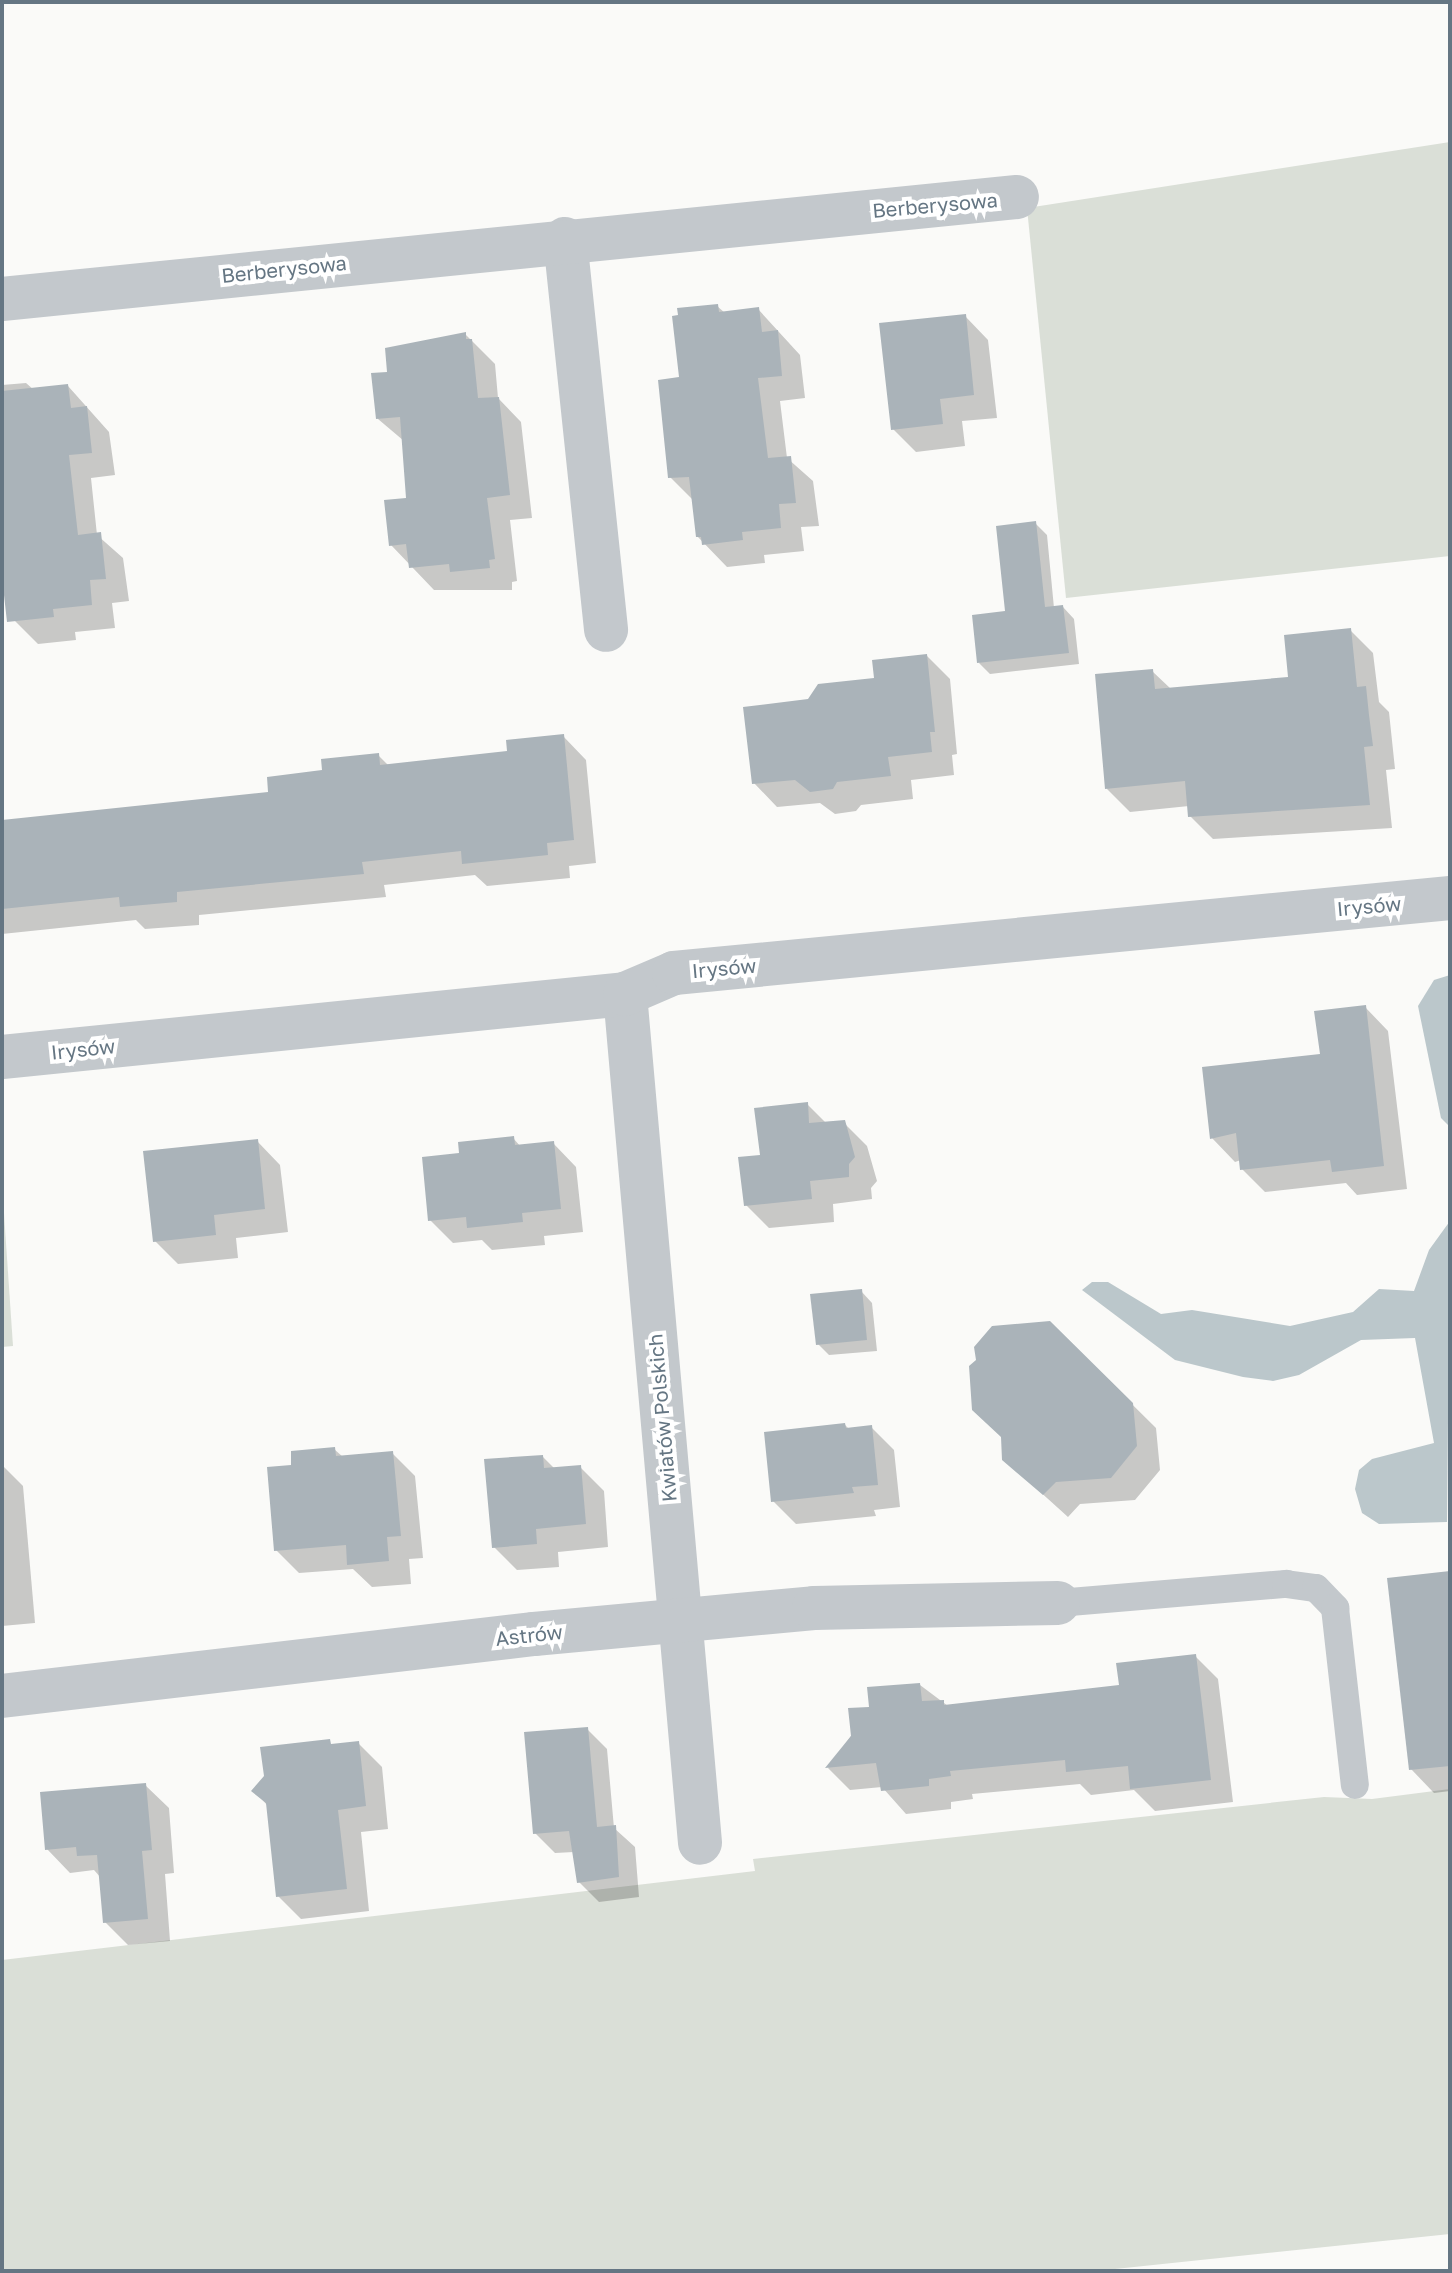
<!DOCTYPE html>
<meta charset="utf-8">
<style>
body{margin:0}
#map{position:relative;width:1452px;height:2273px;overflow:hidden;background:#fafaf8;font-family:"Golos Text",sans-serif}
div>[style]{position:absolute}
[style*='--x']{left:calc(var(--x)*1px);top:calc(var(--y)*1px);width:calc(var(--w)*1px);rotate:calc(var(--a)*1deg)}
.green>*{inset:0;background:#dadfd7}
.water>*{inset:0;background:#bbc7cb}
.shadow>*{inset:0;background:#0003}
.building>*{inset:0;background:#aab3b9}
.service>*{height:28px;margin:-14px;padding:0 14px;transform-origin:14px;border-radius:14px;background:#c3c8cc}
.minor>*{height:44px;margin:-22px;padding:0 22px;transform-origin:22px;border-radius:22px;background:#c3c8cc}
span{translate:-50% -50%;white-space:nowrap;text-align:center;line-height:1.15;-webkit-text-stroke:8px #fff;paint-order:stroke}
.street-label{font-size:20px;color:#657683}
.frame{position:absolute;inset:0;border:4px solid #657683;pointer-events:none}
</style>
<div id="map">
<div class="green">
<i style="clip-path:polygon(1450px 142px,1450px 556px,1066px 598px,1027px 208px)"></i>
<i style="clip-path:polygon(2px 1184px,13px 1346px,2px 1347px)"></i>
<i style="clip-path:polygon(1450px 1789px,1450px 2234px,1096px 2271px,2px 2271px,2px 1960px,755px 1871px,753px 1859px,1324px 1797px,1372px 1799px)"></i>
</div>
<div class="water">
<i style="clip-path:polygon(1450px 975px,1450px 1127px,1441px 1118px,1418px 1006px,1434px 980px)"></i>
<i style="clip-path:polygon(1450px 1221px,1447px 1522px,1379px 1524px,1362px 1513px,1355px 1489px,1359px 1470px,1372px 1459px,1434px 1443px,1415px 1338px,1361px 1340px,1299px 1375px,1273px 1381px,1243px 1377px,1175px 1360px,1082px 1290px,1092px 1282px,1108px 1282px,1161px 1314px,1192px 1310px,1290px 1326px,1353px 1312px,1379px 1289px,1414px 1291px,1429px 1250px)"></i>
</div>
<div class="shadow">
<i style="clip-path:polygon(717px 306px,725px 313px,758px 309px,800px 355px,805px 398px,780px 401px,787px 458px,813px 481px,819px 526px,801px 527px,804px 551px,764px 555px,765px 563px,727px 567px,697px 536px,694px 501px,670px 477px,681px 379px)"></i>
<i style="clip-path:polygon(965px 316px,988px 340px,997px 418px,962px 421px,965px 446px,916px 452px,893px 429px)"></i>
<i style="clip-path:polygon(465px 334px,495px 364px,498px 398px,521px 422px,532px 518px,510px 520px,517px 581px,512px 582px,512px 590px,434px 590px,391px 545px,409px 500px,404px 441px,378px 419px,389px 373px)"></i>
<i style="clip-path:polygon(26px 383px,34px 390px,68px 386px,109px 432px,115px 475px,91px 478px,97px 535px,123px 558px,129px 601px,112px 603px,115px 628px,75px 632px,76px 640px,38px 644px,8px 614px,2px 577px,2px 385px)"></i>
<i style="clip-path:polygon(1035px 523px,1047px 535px,1054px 608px,1063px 607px,1074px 619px,1079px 664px,990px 674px,979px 663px,1007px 613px)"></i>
<i style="clip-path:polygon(1350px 630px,1373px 653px,1379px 702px,1389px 712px,1395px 769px,1386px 770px,1392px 828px,1213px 839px,1190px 816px,1189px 806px,1130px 812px,1107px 789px,1152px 671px,1171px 689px,1290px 678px)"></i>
<i style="clip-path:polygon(927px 656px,950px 679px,957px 754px,952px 755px,954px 775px,911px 780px,913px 799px,861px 805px,856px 811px,835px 814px,820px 803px,777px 807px,754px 783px,809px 701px,876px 680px)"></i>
<i style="clip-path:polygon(563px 736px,586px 760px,596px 863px,569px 866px,570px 878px,487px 886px,475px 875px,384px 885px,386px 897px,199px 915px,199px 925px,145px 929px,136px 920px,2px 934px,2px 823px,270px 794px,378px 755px,389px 766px,509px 753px)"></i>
<i style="clip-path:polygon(1365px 1007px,1388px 1031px,1407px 1189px,1357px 1195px,1346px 1183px,1265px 1192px,1242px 1169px,1241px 1160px,1235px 1162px,1212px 1138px,1323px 1055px)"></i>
<i style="clip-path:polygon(807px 1104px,827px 1124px,844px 1123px,867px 1146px,877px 1181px,871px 1188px,872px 1199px,833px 1204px,834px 1222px,769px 1228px,746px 1205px,762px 1157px)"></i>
<i style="clip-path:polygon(513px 1138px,521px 1147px,553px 1143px,576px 1167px,583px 1232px,544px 1236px,545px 1245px,492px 1250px,482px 1240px,453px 1243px,430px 1220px,461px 1155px)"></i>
<i style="clip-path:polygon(257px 1141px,280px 1165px,288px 1232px,236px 1238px,238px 1258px,178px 1264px,155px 1241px)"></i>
<i style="clip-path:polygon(861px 1291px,872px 1303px,877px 1351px,829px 1355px,818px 1344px)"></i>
<i style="clip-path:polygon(1050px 1323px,1156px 1428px,1160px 1470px,1135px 1500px,1080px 1504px,1068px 1517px,1004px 1459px,1003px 1438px,978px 1361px)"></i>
<i style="clip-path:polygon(845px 1425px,849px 1429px,871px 1427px,894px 1450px,900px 1507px,874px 1510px,876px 1516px,796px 1524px,773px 1501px)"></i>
<i style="clip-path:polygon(334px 1449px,343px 1457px,392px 1453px,415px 1476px,423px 1558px,409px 1559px,411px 1584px,372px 1587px,353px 1569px,299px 1573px,276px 1550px,294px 1467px)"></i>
<i style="clip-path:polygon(543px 1457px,555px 1469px,581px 1468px,604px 1491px,608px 1547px,558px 1552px,559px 1567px,517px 1570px,494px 1547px)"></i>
<i style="clip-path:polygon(2px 1465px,23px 1486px,35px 1623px,2px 1626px)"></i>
<i style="clip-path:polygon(1450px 1573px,1450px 1791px,1434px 1793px,1411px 1769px)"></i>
<i style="clip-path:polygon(1195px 1656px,1218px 1679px,1233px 1802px,1155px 1811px,1134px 1790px,1091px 1795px,1080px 1784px,972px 1794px,973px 1799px,951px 1802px,951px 1809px,906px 1814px,882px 1787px,850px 1790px,828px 1768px,871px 1708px,920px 1685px,948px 1706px,1121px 1687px)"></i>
<i style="clip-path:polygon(587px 1729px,607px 1749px,614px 1828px,635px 1847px,639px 1897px,599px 1902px,579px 1882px,574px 1852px,555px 1853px,535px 1833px)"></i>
<i style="clip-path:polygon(358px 1743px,382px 1767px,388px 1829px,361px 1832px,369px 1911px,301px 1919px,278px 1896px,268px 1806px,254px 1791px)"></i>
<i style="clip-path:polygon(145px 1785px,169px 1808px,174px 1873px,165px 1874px,170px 1941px,128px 1945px,105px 1922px,101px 1878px,94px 1870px,70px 1873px,47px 1849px)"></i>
</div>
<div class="building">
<i style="clip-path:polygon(718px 304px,719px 312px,759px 307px,762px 332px,778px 330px,782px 376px,758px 378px,768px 458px,791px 456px,796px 503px,779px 504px,781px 528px,742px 532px,743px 540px,702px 545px,701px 537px,696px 537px,689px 477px,668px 478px,658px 380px,679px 377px,672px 316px,678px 315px,677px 308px)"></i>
<i style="clip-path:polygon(966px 314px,974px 395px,940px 399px,943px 424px,891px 430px,879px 323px)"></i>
<i style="clip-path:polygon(466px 332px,466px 339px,472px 339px,478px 398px,499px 397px,510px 495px,487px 498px,495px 559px,489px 560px,490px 568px,450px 572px,449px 564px,409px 568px,406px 544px,389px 546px,384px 500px,406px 498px,400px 417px,376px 419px,371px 373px,387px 372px,385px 348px)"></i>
<i style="clip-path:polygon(68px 384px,71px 408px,87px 406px,92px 453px,69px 455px,78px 535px,101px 532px,106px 579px,90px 580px,92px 605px,53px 609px,54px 617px,7px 622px,2px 577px,2px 391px)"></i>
<i style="clip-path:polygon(1036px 521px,1045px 607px,1063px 605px,1069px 653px,977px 663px,972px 615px,1005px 611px,996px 526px)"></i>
<i style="clip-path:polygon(1351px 628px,1357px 687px,1366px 686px,1369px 715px,1373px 746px,1364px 747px,1370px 805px,1188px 817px,1185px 781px,1105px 789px,1095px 674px,1153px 669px,1155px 689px,1288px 677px,1284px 635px)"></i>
<i style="clip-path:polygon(927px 654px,935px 732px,930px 732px,932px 752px,888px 757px,891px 776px,837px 782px,833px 789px,810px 792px,795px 780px,752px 784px,743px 707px,808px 699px,818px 684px,874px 678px,872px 660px)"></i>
<i style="clip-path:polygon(564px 734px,574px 840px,547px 843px,548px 855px,462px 864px,461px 851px,362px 862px,364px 874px,177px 892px,177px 902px,120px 907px,119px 897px,2px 909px,2px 820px,268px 792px,267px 777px,322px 770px,321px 759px,379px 753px,380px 765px,507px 751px,506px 740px)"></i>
<i style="clip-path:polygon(1366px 1005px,1384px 1166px,1332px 1172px,1330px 1160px,1240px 1170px,1236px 1133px,1210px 1139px,1202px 1067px,1320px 1054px,1314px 1011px)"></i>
<i style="clip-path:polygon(808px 1102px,809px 1123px,845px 1120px,855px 1157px,849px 1164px,849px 1177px,810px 1181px,812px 1199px,744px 1206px,738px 1157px,760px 1155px,754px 1108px)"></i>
<i style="clip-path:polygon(514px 1136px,515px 1145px,554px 1141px,561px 1209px,522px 1213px,523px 1222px,467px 1228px,466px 1217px,428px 1221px,422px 1157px,459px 1153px,458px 1142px)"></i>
<i style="clip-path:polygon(258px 1139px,265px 1209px,214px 1215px,216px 1235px,153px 1242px,143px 1151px)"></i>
<i style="clip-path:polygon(862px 1289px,867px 1340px,816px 1345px,810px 1294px)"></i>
<i style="clip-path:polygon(1050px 1321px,1133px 1403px,1137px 1446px,1111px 1478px,1056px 1482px,1043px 1495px,1002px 1460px,1001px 1437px,972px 1410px,969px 1366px,976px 1360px,974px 1347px,992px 1326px)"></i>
<i style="clip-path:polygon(845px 1423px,846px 1428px,872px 1425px,878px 1485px,852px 1487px,854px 1493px,771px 1502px,764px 1432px)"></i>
<i style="clip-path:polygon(335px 1447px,336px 1456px,393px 1451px,401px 1536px,387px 1537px,389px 1561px,347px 1565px,346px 1545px,274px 1551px,267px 1467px,291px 1465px,291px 1451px)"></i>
<i style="clip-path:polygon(543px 1455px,544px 1468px,581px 1465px,586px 1524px,536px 1529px,537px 1544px,492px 1548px,484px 1459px)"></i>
<i style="clip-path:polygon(1450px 1571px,1450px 1766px,1409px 1770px,1387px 1578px)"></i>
<i style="clip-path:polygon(1196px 1654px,1211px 1780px,1130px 1789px,1128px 1766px,1066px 1772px,1065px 1760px,950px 1771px,951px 1776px,929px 1779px,929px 1786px,881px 1791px,876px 1763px,825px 1768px,851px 1736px,848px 1708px,869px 1707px,867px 1687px,920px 1683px,922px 1701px,944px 1700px,944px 1705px,1119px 1685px,1116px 1663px)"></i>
<i style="clip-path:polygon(588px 1727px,597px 1827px,616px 1825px,619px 1877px,577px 1883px,569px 1831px,533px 1834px,524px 1732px)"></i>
<i style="clip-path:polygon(330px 1739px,331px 1744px,359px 1741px,366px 1806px,338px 1810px,347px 1889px,276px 1897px,266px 1803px,251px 1791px,264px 1776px,260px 1747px)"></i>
<i style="clip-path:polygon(146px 1783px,152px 1850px,142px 1851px,148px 1919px,103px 1923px,97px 1855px,77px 1856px,76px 1847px,45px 1850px,40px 1792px)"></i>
</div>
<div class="service">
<i style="--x:1058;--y:1603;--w:229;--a:-4.8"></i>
<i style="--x:1286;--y:1584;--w:30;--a:8"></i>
<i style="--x:1316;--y:1588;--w:28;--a:46"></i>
<i style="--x:1335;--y:1608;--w:178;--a:83.6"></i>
</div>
<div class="minor">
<i style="--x:565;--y:239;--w:393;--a:84"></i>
<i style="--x:2;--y:299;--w:1020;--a:-5.74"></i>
<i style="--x:625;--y:994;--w:852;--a:84.95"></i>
<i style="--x:2;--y:1057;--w:626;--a:-5.77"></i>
<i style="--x:625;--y:994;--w:53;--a:-23.2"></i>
<i style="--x:674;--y:973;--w:780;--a:-5.52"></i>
<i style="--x:2;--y:1696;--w:536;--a:-6.65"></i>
<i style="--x:534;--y:1634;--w:281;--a:-5.3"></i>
<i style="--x:814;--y:1608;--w:244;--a:-1.2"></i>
</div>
<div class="street-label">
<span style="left:935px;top:205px;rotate:-5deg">Berberysowa</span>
<span style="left:284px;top:269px;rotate:-6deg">Berberysowa</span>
<span style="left:1369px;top:906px;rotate:-5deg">Irysów</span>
<span style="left:724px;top:968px;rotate:-5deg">Irysów</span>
<span style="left:83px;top:1049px;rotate:-6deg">Irysów</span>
<span style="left:662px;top:1418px;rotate:-95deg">Kwiatów Polskich</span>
<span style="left:529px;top:1635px;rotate:-6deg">Astrów</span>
</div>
<div class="frame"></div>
</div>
